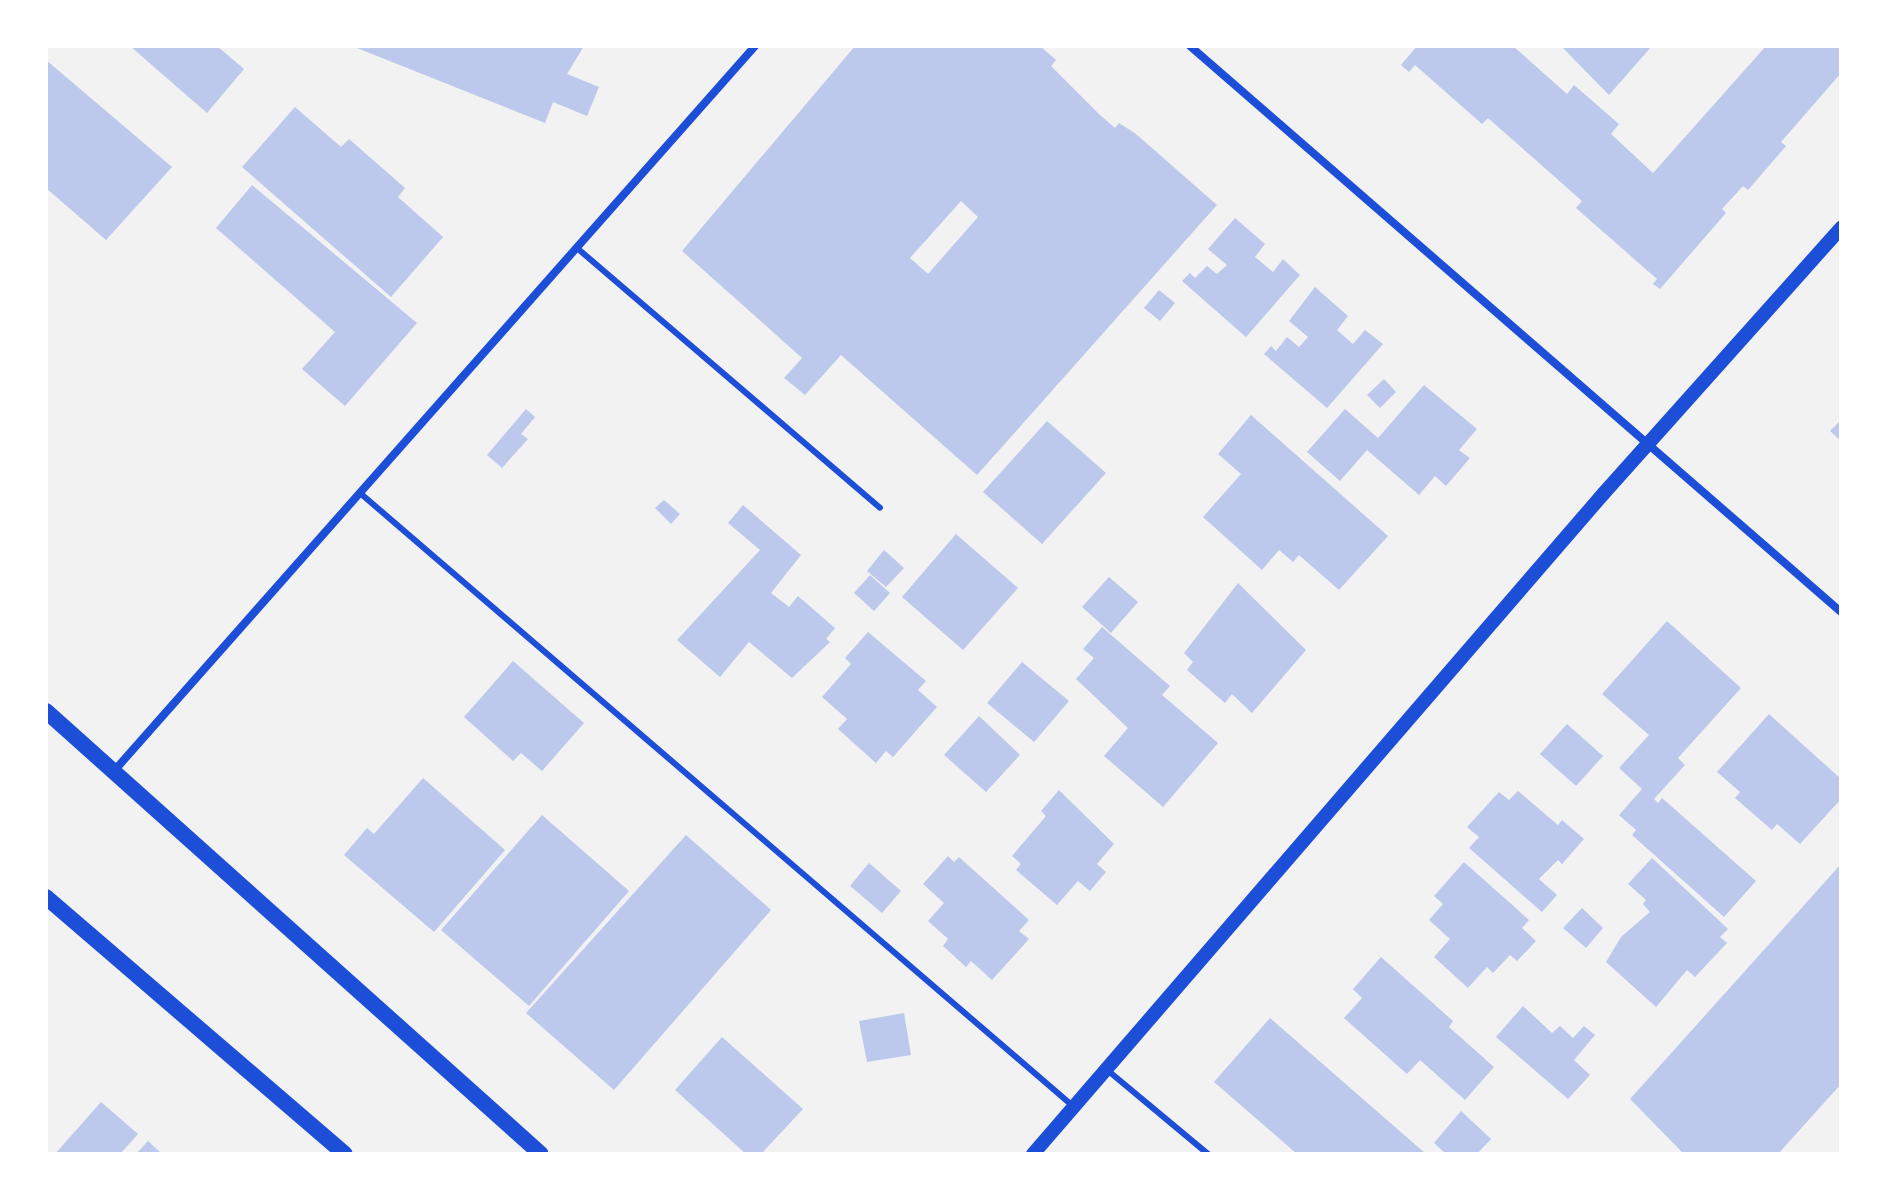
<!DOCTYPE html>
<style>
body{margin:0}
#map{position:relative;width:1887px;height:1200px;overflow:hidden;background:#f2f2f2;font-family:Poppins,sans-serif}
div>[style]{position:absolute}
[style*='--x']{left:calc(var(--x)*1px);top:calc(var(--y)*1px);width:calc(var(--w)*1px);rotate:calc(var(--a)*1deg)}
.building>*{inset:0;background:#bdc9ec}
.service>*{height:6px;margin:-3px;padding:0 3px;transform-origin:3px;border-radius:3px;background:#1d4ed8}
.minor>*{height:8px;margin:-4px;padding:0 4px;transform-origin:4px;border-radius:4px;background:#1d4ed8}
.tertiary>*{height:14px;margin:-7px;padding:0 7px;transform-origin:7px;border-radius:7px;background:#1d4ed8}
.secondary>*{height:16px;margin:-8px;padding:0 8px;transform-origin:8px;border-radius:8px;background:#1d4ed8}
span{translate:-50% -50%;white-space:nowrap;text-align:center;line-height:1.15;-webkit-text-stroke:6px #fff;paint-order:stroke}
.frame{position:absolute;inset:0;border:48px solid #fff;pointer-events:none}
</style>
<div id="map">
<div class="building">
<i style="clip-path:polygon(130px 46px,217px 46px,244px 69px,207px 113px)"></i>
<i style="clip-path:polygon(352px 46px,584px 46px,567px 74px,599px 87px,587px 116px,553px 102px,545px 123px)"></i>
<i style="clip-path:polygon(evenodd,855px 46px,1040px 46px,1056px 60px,1051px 66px,1099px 114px,1115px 128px,1119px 123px,1136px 134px,1217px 205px,977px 475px,841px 355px,805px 395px,784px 378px,802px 358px,682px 251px,855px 46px,961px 201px,978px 217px,928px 274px,910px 258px,961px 201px)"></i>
<i style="clip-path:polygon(1417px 46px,1513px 46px,1567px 94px,1574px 85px,1619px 124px,1611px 134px,1653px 173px,1766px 46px,1841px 46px,1841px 73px,1781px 142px,1786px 146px,1748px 190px,1743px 186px,1722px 209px,1726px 213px,1660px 289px,1653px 284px,1657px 279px,1576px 208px,1582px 201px,1488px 118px,1482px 124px,1415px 65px,1409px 72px,1401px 65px)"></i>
<i style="clip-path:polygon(1561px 46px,1652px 46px,1609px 95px)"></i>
<i style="clip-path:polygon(46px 60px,172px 167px,106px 240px,46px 188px)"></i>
<i style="clip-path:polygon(295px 107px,341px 147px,349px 139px,405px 188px,398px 197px,443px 237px,391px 297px,242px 167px)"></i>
<i style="clip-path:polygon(252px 185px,417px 323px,345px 406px,302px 369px,335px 332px,216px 228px)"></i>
<i style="clip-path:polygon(1235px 218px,1265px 244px,1255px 257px,1273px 272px,1283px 259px,1300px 275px,1246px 337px,1182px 281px,1190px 273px,1195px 278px,1207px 266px,1217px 274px,1227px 265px,1208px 249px)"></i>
<i style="clip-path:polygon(1315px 287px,1348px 316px,1337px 330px,1353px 344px,1365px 330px,1383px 344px,1327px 408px,1264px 354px,1271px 346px,1276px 351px,1287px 337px,1299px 347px,1308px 337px,1289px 321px)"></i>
<i style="clip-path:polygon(1159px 290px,1175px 303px,1160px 321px,1144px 308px)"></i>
<i style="clip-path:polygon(1384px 379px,1396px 392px,1380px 408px,1367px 395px)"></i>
<i style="clip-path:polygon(1424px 385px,1477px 429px,1459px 450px,1470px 458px,1446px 486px,1435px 476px,1419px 495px,1367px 450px,1340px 481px,1307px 452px,1345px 409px,1378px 438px)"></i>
<i style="clip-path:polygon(526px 409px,535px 417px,521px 434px,528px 439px,502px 468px,487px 455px)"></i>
<i style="clip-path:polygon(1251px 415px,1388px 536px,1339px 590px,1299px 555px,1293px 562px,1279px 550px,1262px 570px,1203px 517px,1241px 474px,1218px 454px)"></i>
<i style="clip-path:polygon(1841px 420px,1841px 441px,1830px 431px)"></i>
<i style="clip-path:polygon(1047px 421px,1106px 473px,1042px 544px,983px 492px)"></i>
<i style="clip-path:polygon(664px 500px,680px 514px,671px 524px,655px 508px)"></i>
<i style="clip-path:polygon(743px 505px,801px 555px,771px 593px,789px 607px,798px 596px,835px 628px,826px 639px,830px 642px,792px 678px,749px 642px,720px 677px,677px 640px,760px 550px,728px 523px)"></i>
<i style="clip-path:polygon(956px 534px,1018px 588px,963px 650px,902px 597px)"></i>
<i style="clip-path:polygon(884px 550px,904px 568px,886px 587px,867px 571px)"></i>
<i style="clip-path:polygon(870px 575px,890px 593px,874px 611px,854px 593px)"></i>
<i style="clip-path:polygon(1109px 577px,1138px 602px,1111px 633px,1082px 607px)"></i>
<i style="clip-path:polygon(1238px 583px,1306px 650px,1252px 713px,1232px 694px,1225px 703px,1187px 670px,1193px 662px,1184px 653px)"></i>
<i style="clip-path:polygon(1667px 621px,1741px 688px,1678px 758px,1685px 765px,1654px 799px,1658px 803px,1662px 798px,1756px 881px,1724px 917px,1632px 835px,1636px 830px,1619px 815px,1642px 789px,1619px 768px,1649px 735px,1602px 694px)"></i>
<i style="clip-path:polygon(1102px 627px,1170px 686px,1162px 695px,1218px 743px,1163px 807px,1104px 756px,1128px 728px,1076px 679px,1094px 658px,1083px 649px)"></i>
<i style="clip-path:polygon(868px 632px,926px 681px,918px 690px,937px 707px,893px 757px,886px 751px,876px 763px,838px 729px,847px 719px,822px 697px,851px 664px,845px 658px)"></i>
<i style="clip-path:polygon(513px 661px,584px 723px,542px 771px,521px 753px,513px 761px,464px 717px)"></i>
<i style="clip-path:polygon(1022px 662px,1069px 701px,1034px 742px,987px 703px)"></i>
<i style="clip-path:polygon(1769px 714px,1841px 779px,1841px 799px,1800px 844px,1777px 824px,1772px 830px,1735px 798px,1740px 792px,1717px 772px)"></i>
<i style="clip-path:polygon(979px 716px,1020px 755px,986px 792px,944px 755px)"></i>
<i style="clip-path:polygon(1567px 724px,1603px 756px,1576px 786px,1540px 754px)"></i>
<i style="clip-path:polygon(423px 778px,505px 850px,434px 932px,344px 855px,367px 828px,374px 834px)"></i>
<i style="clip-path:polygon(1059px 790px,1114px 844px,1097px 864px,1106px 872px,1090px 891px,1078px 881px,1057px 905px,1016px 870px,1021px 864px,1012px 856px,1046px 816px,1041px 811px)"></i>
<i style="clip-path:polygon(1518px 791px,1558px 825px,1562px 820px,1584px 839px,1562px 864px,1558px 860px,1539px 879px,1557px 895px,1542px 912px,1469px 848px,1479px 837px,1467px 827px,1499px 792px,1509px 800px)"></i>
<i style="clip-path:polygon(542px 815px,629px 891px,529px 1006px,441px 930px)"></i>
<i style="clip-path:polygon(686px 835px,771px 910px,614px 1090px,526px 1013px)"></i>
<i style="clip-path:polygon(948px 856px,954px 862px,959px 857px,1029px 920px,1019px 931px,1029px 939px,992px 980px,971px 961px,966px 967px,943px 946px,948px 939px,928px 921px,944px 903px,923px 884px)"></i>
<i style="clip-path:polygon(1652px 858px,1728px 929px,1720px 937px,1727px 943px,1695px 977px,1687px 970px,1656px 1007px,1606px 962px,1621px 937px,1650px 912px,1643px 904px,1646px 900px,1628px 884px)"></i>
<i style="clip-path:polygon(1464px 862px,1529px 920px,1522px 928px,1536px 941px,1517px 961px,1510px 955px,1493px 973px,1487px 967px,1468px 988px,1434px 957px,1450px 939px,1429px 920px,1443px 904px,1434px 896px)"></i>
<i style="clip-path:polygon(869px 863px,901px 891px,882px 913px,850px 886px)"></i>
<i style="clip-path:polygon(1841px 864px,1841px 1084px,1778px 1154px,1684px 1154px,1630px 1099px)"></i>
<i style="clip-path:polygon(1582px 908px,1603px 928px,1586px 948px,1563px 928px)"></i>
<i style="clip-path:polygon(1381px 957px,1453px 1021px,1449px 1027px,1494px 1067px,1465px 1100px,1420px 1060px,1407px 1074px,1344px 1018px,1362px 998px,1353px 989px)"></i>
<i style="clip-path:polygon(1523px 1006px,1552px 1033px,1560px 1026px,1573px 1038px,1584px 1026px,1595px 1035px,1574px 1060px,1590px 1075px,1568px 1099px,1496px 1037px)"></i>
<i style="clip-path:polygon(904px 1013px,911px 1055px,867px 1062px,859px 1021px)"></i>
<i style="clip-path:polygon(1270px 1018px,1426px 1154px,1297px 1154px,1214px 1082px)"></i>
<i style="clip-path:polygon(722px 1037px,803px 1109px,761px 1154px,746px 1154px,675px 1090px)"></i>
<i style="clip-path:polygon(101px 1102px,138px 1134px,120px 1154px,55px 1154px)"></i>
<i style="clip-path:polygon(1461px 1111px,1491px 1139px,1477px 1154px,1446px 1154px,1434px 1143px)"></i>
<i style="clip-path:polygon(148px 1141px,162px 1154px,136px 1154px)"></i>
</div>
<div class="service">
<i style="--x:577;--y:248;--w:399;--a:40.6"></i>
<i style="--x:360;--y:493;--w:942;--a:40.69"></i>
<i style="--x:1106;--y:1069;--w:133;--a:39.8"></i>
</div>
<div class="minor">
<i style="--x:1190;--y:46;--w:863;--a:41"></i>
<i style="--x:114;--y:771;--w:968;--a:-48.52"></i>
</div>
<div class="tertiary">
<i style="--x:1033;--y:1154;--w:873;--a:-49.18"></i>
<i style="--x:1604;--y:493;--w:356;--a:-48.2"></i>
</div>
<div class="secondary">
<i style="--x:46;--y:711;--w:664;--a:41.83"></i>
<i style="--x:46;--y:897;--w:394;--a:40.7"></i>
</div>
<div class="frame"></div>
</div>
